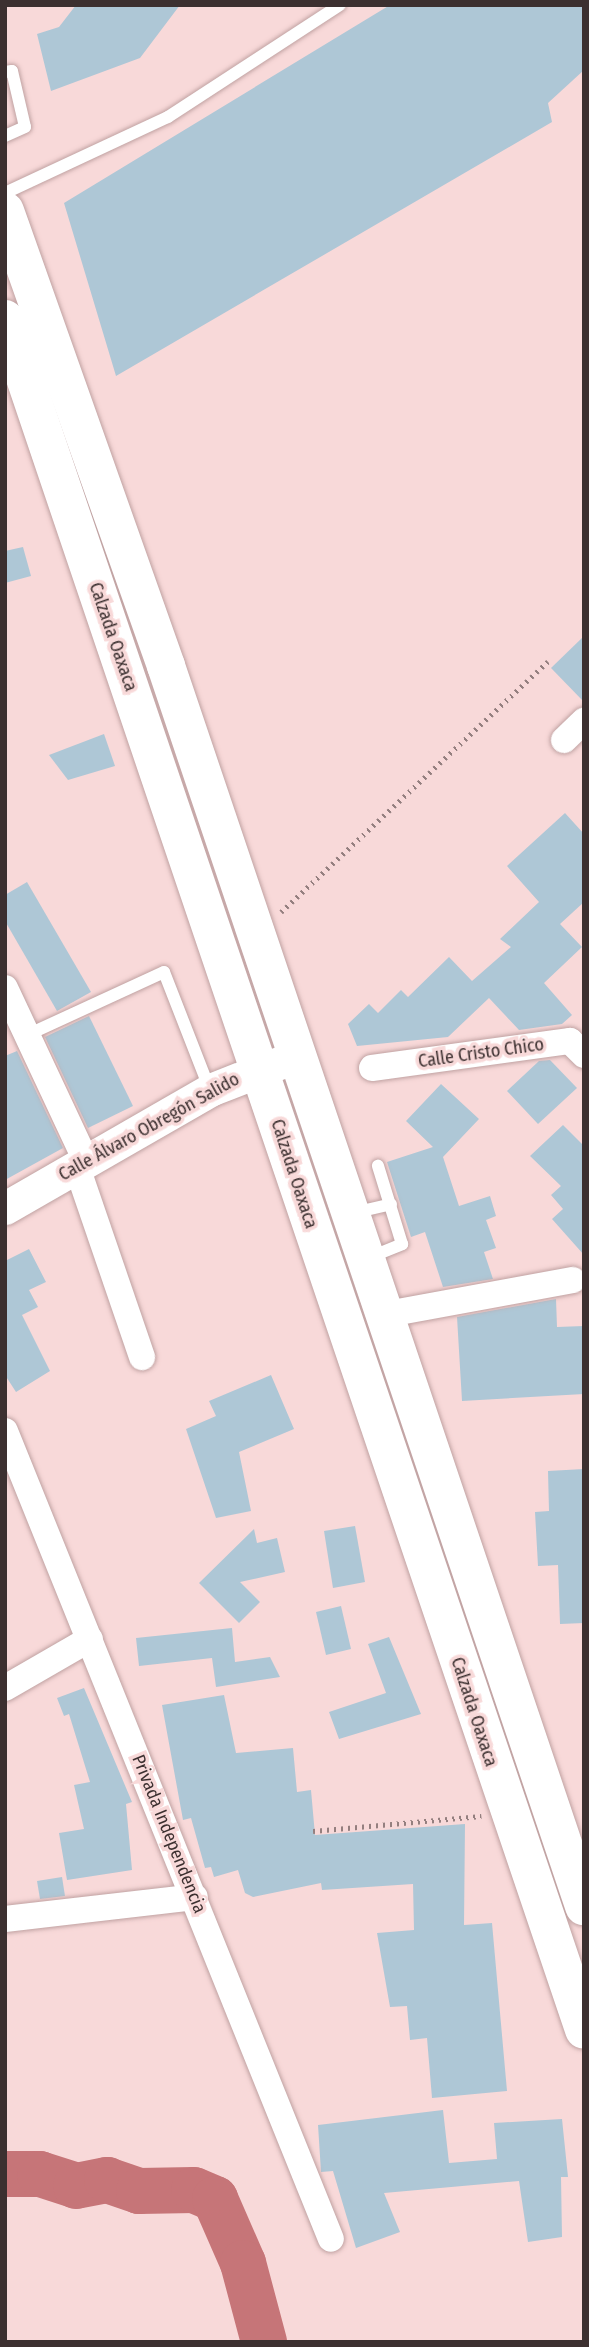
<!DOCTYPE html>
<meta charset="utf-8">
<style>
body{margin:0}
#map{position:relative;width:589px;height:2347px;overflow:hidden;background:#f8d9d9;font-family:"Fira Sans Condensed",sans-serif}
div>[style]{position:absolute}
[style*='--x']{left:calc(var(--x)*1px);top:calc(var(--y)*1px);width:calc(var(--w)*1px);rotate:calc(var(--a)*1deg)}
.river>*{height:46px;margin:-23px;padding:0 23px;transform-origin:23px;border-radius:23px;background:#c67578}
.building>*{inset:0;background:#aec7d6}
.path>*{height:4.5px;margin-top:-2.25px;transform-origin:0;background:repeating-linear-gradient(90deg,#947f7f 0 2px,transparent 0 7px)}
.roads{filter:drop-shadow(0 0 2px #c0a2a2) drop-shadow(0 0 2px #c0a2a2)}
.service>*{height:12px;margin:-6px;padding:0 6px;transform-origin:6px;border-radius:6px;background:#fff}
.minor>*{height:26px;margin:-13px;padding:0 13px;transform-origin:13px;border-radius:13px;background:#fff}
.tertiary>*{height:33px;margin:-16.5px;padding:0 16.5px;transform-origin:16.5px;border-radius:16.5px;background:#fff}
.primary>*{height:38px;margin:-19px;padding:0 19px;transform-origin:19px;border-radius:19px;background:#fff}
span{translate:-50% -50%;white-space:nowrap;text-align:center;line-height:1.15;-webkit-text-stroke:7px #f8d9d9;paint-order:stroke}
.street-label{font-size:18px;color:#3c3030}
.frame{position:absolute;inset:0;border:7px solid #3c3030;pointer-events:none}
</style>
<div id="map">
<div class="river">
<i style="--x:5;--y:2174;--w:35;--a:0"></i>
<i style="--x:40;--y:2174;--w:38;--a:18"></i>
<i style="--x:76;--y:2186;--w:32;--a:-11"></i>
<i style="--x:107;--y:2180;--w:34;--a:19"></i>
<i style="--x:139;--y:2191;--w:55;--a:-1"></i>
<i style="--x:194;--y:2190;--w:23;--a:23"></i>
<i style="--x:215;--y:2199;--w:70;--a:66.4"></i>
<i style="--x:243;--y:2263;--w:82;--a:75.1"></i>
</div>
<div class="building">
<i style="clip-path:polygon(76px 5px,180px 5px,140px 58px,51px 91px,37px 34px,59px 27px)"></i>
<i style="clip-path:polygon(390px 5px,584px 5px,584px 70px,548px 103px,552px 122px,116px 376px,64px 203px)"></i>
<i style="clip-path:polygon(23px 547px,31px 576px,5px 583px,5px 551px)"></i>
<i style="clip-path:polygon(584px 636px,584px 702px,551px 668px)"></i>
<i style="clip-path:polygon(104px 734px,115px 766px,68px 780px,49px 755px)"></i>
<i style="clip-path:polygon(565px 813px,584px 834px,584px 902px,560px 924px,582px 947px,544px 983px,572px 1015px,562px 1024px,519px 1030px,489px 998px,448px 1037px,357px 1046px,348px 1024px,369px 1004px,378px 1013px,401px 990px,408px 997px,449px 957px,472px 981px,511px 947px,500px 939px,539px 902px,507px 866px)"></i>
<i style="clip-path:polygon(27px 882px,91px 992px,57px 1011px,5px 921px,5px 895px)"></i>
<i style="clip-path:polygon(89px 1016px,133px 1106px,88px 1128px,45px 1037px)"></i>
<i style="clip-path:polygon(17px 1051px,63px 1148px,5px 1180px,5px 1056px)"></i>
<i style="clip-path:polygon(550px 1060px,577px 1088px,538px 1124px,507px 1091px,539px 1061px)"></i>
<i style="clip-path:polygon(441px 1084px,479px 1119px,443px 1157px,459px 1206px,490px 1196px,496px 1216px,486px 1220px,496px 1248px,484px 1252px,493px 1279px,443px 1287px,425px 1232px,411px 1237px,387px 1162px,433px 1147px,406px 1121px)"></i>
<i style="clip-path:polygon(563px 1125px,584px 1146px,584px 1255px,552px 1219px,563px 1209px,551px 1195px,561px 1186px,530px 1156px)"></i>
<i style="clip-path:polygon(29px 1249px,46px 1282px,29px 1290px,38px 1307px,22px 1315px,50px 1371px,16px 1392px,5px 1375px,5px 1261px)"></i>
<i style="clip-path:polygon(556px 1299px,557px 1327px,584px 1326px,584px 1394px,462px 1401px,457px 1317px)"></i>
<i style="clip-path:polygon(271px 1375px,294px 1429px,239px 1452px,251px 1511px,216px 1518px,186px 1429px,216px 1416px,209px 1401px)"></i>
<i style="clip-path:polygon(584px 1469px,584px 1623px,560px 1624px,558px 1565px,538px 1566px,535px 1512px,549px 1511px,548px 1471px)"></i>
<i style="clip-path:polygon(355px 1526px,365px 1582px,333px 1588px,324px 1531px)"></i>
<i style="clip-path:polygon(254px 1529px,257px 1543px,277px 1538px,285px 1572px,240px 1582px,260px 1602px,239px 1623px,199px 1583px)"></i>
<i style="clip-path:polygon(341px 1606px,351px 1649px,326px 1655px,316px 1612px)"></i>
<i style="clip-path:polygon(232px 1628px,235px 1662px,270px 1657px,280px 1677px,216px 1687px,212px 1658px,139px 1666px,136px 1638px)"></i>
<i style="clip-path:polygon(389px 1637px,421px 1714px,339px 1739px,329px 1712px,386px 1693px,368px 1644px)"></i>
<i style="clip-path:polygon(84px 1688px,132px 1802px,126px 1804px,132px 1870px,67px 1880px,59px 1833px,84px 1829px,74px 1785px,90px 1782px,69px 1714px,64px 1716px,57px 1698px)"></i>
<i style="clip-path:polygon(224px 1695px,236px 1753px,293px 1748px,297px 1792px,311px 1790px,315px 1835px,465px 1824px,464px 1925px,492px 1923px,507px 2091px,432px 2098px,427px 2038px,410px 2040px,407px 2006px,390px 2007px,377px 1933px,414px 1930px,413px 1884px,322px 1890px,321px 1883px,253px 1897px,245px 1893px,238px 1870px,214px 1877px,211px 1867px,205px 1868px,191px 1818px,183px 1820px,162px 1705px)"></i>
<i style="clip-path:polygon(62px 1877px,65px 1896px,40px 1899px,37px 1881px)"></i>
<i style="clip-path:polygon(443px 2110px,449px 2163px,497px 2159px,494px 2123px,562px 2119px,568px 2177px,561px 2177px,562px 2237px,528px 2242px,519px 2181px,384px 2193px,400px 2232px,356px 2248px,333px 2171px,321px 2172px,318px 2125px)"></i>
</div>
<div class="path">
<i style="--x:281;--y:912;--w:366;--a:-43.2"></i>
<i style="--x:313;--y:1831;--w:169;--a:-5.1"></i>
</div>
<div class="roads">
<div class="service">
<i style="--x:5;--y:72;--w:7;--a:-8"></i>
<i style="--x:12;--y:71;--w:57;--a:76.9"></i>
<i style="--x:25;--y:127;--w:22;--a:156"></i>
<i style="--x:5;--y:193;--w:180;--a:-25"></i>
<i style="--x:168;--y:117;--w:205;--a:-33.1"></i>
<i style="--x:25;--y:1036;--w:153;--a:-24.7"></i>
<i style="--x:164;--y:972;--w:127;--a:68.7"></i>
<i style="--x:353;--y:1213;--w:39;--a:-13"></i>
<i style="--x:368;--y:1258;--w:37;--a:-22"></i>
<i style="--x:402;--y:1244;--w:82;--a:-107.1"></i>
</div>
<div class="minor">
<i style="--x:564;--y:740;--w:28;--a:-44"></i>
<i style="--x:5;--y:988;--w:191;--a:64.9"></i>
<i style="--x:372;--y:1068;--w:200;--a:-7.8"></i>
<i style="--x:570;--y:1041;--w:20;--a:45"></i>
<i style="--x:77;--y:1167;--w:201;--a:71.1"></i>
<i style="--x:382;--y:1315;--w:194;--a:-10.4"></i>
<i style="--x:5;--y:1431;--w:871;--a:68.03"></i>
<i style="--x:5;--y:1688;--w:98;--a:-30"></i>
<i style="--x:5;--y:1919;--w:191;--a:-6.6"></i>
</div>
<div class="tertiary">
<i style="--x:5;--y:1208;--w:237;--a:-29.9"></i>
<i style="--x:210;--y:1090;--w:93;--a:-21.3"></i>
</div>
<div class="primary">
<i style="--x:5;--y:211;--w:483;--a:70.5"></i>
<i style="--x:166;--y:666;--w:1309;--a:71.37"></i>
<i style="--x:5;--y:319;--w:1806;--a:71.3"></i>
</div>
</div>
<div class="street-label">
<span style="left:113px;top:637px;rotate:71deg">Calzada Oaxaca</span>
<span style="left:481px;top:1053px;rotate:-8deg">Calle Cristo Chico</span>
<span style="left:149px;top:1127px;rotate:-29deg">Calle Álvaro Obregón Salido</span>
<span style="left:294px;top:1174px;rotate:72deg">Calzada Oaxaca</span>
<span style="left:474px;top:1712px;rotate:72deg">Calzada Oaxaca</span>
<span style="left:169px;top:1834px;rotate:68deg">Privada Independencia</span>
</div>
<div class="frame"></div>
</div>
